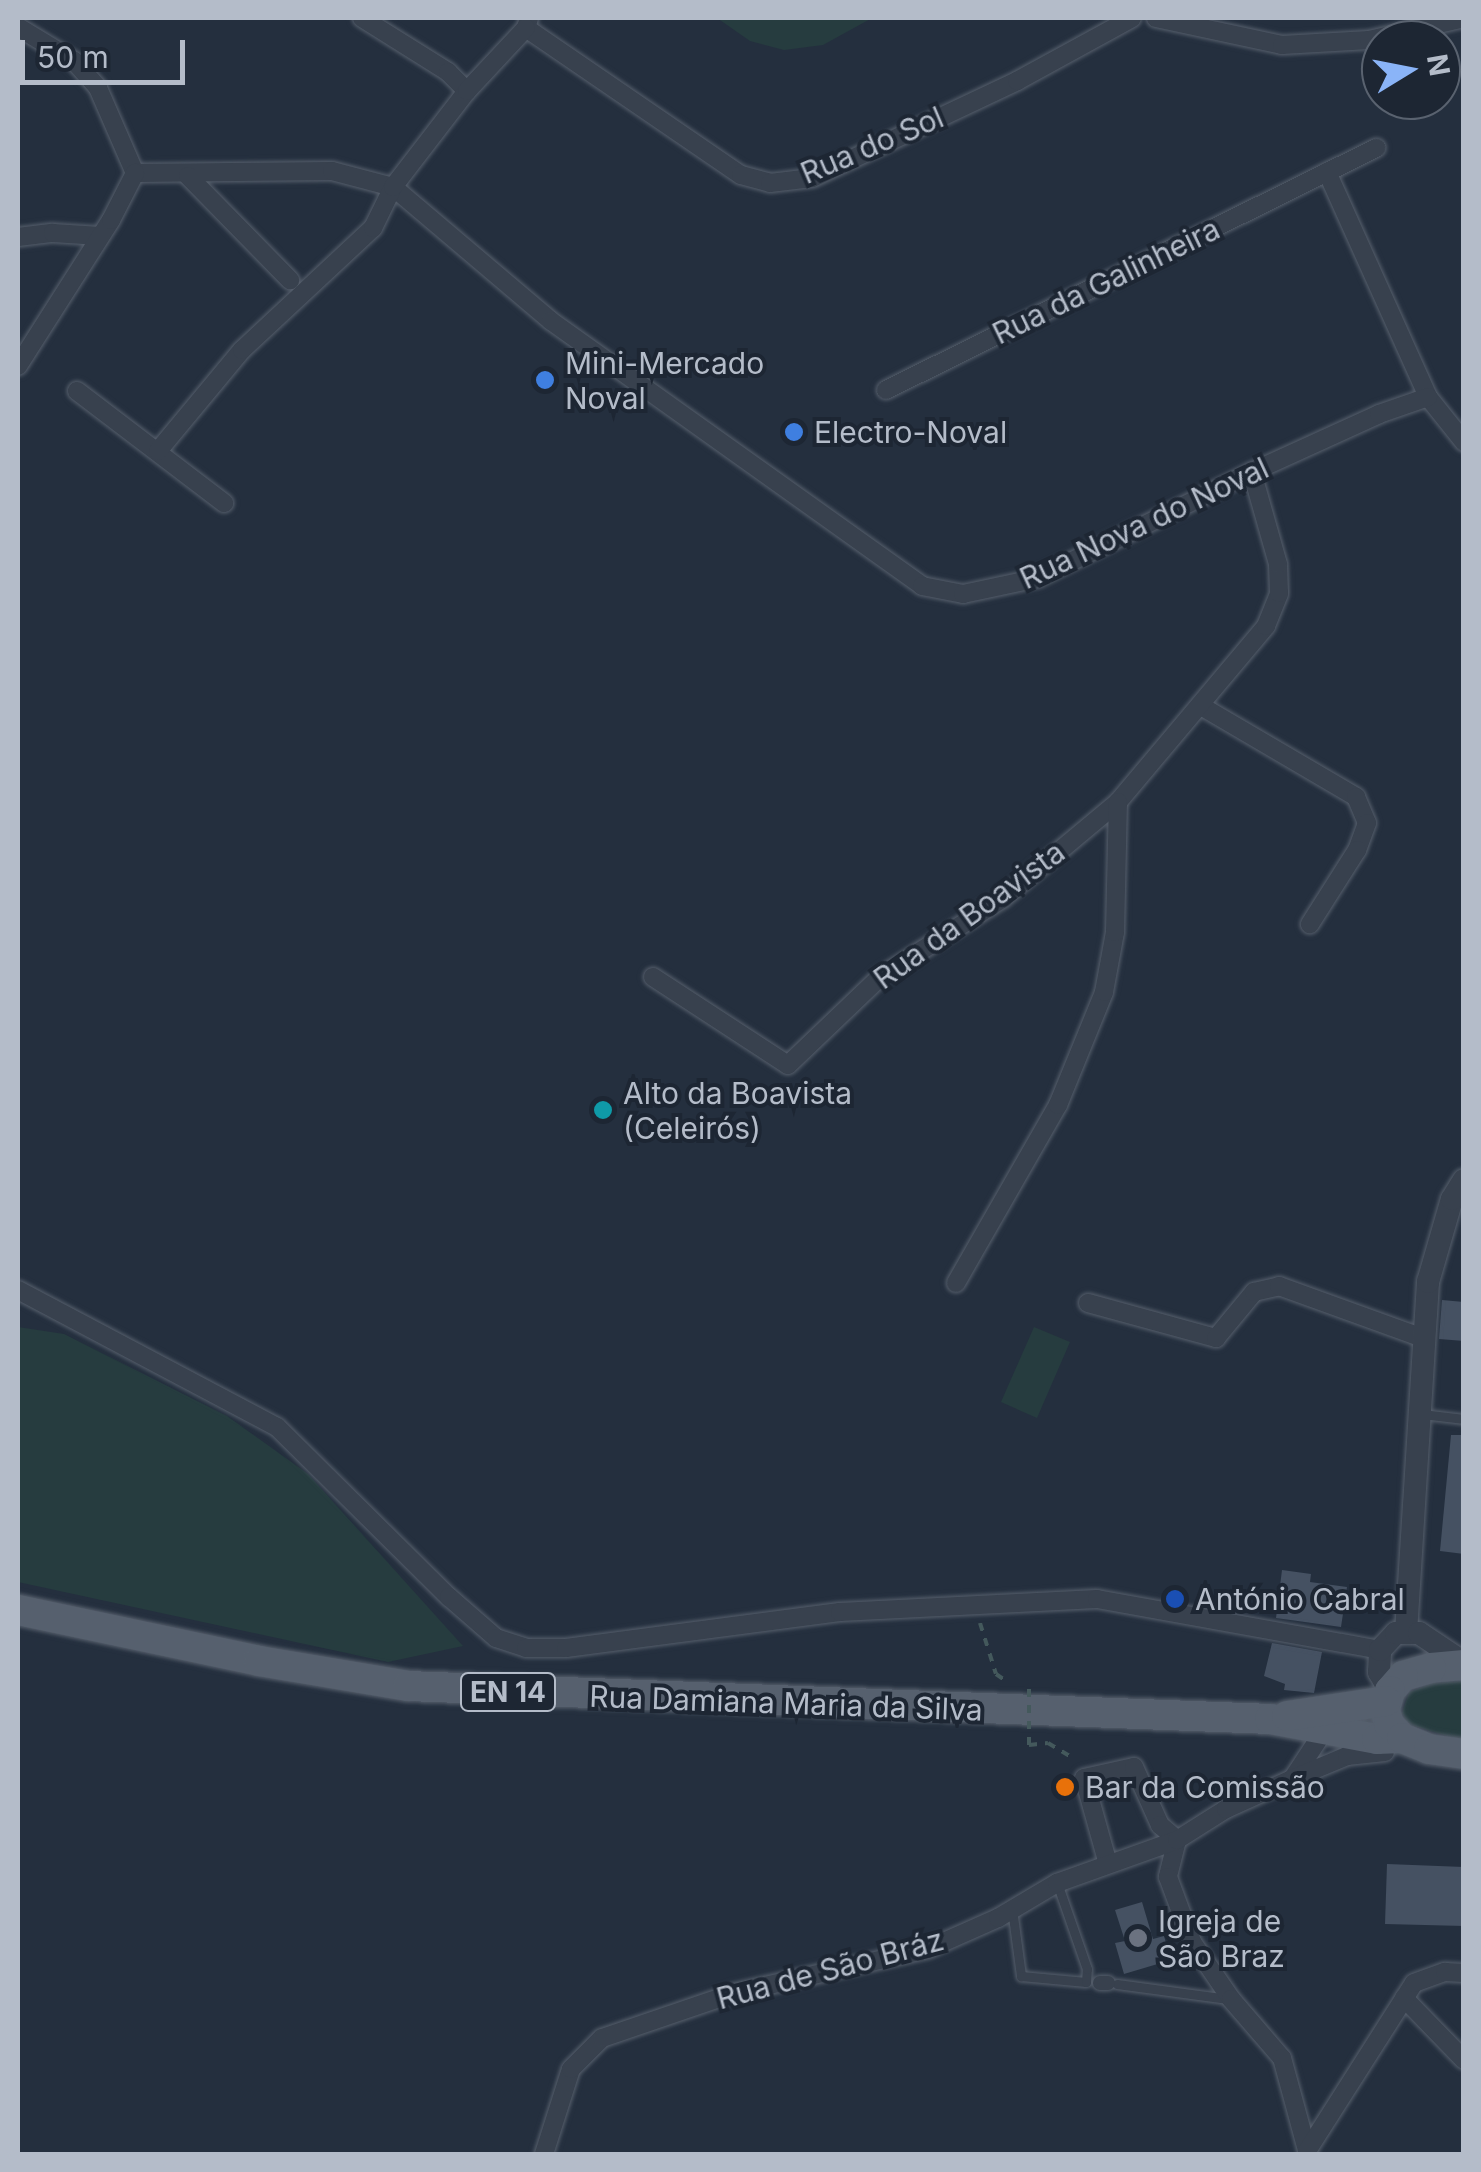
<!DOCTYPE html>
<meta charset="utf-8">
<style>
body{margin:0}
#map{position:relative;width:1481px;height:2172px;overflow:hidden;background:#242f3e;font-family:Inter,sans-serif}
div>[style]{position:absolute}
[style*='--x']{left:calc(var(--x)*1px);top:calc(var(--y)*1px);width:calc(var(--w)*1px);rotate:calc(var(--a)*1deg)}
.green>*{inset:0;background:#263c3f}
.building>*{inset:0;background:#455162}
.path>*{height:4px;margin-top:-2px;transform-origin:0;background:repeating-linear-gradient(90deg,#44595c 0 8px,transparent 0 16px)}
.roads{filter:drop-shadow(0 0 2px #565f6c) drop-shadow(0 0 2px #565f6c)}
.service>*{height:9px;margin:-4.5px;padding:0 4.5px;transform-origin:4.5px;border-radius:4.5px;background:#38414e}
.pedestrian>*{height:14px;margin:-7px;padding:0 7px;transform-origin:7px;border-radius:7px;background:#38414e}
.minor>*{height:18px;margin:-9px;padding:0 9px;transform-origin:9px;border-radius:9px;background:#38414e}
.tertiary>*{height:22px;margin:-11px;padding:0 11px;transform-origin:11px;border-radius:11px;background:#38414e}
.primary>*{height:30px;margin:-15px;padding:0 15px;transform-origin:15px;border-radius:15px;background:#56606e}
.path-bridge>*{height:4px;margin-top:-2px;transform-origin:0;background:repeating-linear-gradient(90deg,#44595c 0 8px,transparent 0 16px)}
.dots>*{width:28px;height:28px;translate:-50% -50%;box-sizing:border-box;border:5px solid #1d2633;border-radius:50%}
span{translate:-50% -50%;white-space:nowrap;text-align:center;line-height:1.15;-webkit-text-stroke:8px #1d2633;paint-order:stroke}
.shield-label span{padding:2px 8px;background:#1d2633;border:2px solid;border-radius:8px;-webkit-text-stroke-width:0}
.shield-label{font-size:28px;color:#b4bcc9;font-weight:700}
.street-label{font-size:30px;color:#b4bcc9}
.poi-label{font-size:30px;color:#b4bcc9}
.left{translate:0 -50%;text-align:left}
.frame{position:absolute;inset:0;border:20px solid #b4bcc9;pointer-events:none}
.north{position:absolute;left:1361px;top:20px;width:100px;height:100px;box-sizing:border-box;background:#1d2633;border:2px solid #59626f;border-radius:50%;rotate:80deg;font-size:28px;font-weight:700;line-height:40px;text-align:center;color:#b4bcc9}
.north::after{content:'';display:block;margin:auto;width:35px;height:45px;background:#8ab4f8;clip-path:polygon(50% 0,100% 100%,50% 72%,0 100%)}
.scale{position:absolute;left:20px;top:40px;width:165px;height:45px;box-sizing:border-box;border:5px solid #b4bcc9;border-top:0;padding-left:12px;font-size:30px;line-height:35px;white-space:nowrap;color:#b4bcc9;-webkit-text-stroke:8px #1d2633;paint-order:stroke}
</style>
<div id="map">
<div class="green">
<i style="clip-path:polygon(717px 18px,872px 18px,823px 45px,784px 50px,750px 41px)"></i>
<i style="clip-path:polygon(18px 1327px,64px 1334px,227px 1416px,308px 1474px,463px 1646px,388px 1662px,18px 1582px)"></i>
<i style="clip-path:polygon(1034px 1327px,1070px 1342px,1037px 1418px,1001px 1402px)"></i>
<i style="clip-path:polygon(1463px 1681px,1463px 1741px,1408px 1724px,1402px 1713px,1409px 1692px,1433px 1683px)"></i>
</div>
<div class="building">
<i style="clip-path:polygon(1442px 1300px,1464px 1302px,1464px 1341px,1439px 1339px)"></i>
<i style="clip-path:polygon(1451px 1435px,1464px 1435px,1464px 1554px,1440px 1551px)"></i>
<i style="clip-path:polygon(1282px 1570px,1311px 1574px,1310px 1582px,1347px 1587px,1341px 1627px,1276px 1618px)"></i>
<i style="clip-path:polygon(1272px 1643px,1322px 1652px,1314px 1693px,1284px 1690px,1285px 1684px,1264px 1676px)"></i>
<i style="clip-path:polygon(1387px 1864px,1464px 1867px,1464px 1926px,1385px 1924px)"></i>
<i style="clip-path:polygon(1142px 1902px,1153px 1939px,1164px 1936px,1171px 1960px,1124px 1974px,1115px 1943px,1125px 1941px,1115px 1910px)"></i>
</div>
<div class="path">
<i style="--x:980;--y:1623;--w:53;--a:72.6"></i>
<i style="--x:996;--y:1674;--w:12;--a:35"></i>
<i style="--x:1029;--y:1745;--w:19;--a:-6"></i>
<i style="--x:1048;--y:1743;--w:31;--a:31"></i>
</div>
<div class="roads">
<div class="service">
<i style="--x:1422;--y:1414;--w:42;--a:6.8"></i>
<i style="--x:1012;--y:1909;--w:68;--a:82.3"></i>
<i style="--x:1021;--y:1976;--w:65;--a:5.3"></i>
<i style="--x:1086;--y:1982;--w:13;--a:-86"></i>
<i style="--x:1087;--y:1969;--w:91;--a:-109.2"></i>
<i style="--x:1117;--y:1984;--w:112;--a:7.7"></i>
</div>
<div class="pedestrian">
<i style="--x:1100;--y:1983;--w:8;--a:0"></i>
</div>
<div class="minor">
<i style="--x:362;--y:18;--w:102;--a:32.1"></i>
<i style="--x:448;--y:72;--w:27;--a:45"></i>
<i style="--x:529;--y:18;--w:10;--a:107"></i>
<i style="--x:526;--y:28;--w:260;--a:34.4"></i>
<i style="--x:741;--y:175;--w:30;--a:15"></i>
<i style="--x:770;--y:183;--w:42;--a:-6.8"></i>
<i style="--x:812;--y:178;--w:227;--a:-25.3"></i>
<i style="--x:1017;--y:81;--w:131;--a:-28.7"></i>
<i style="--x:1156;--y:18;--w:129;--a:12.1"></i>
<i style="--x:1282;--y:45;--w:87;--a:-3.3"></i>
<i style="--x:1369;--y:40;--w:98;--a:-13"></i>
<i style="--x:18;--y:27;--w:66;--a:31.3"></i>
<i style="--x:74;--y:61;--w:36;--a:48"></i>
<i style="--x:98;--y:88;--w:93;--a:66.5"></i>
<i style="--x:1327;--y:172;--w:247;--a:65.8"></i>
<i style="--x:1428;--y:397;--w:58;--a:51.3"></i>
<i style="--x:135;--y:173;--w:197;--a:-0.6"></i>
<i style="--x:332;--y:171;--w:63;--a:14.7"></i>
<i style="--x:393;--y:187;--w:207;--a:40.3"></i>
<i style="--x:551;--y:321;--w:456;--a:35.5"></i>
<i style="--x:922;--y:586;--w:42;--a:11"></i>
<i style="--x:963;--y:594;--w:77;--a:-12"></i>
<i style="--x:1038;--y:578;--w:239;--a:-26.4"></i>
<i style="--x:1252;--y:472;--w:140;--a:-24.5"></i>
<i style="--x:1379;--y:414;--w:52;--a:-19.1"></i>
<i style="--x:188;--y:176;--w:146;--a:45.6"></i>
<i style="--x:18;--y:237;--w:35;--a:-7"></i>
<i style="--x:53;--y:233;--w:47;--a:3.7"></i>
<i style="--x:18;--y:366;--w:173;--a:-57.5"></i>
<i style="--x:111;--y:220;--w:53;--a:-62.9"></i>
<i style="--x:886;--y:390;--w:547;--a:-26.28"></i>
<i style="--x:77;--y:391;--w:185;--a:37.3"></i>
<i style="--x:158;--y:451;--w:131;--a:-50.3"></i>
<i style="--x:242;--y:350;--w:179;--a:-43"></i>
<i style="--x:373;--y:228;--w:46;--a:-64"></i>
<i style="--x:393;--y:187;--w:121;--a:-52.4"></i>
<i style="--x:467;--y:91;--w:86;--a:-46.9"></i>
<i style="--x:1201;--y:706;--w:180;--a:30.4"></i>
<i style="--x:1356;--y:797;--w:28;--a:67"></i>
<i style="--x:1367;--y:823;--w:29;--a:110"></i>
<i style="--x:1357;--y:850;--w:88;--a:122.4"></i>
<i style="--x:653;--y:977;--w:161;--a:33.1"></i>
<i style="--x:788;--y:1065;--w:127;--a:-43.7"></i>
<i style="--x:880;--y:977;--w:145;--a:-32.6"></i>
<i style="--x:1002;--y:899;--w:151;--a:-39.9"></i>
<i style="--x:1118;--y:802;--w:230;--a:-49.9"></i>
<i style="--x:1266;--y:626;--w:35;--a:-68"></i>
<i style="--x:1279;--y:593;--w:29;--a:-92"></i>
<i style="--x:1278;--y:564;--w:96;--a:-105.8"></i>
<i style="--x:956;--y:1283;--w:205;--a:-60.2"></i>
<i style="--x:1058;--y:1105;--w:122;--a:-67.8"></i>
<i style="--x:1104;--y:992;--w:61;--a:-79.6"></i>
<i style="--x:1115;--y:932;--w:130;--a:-88.7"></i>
<i style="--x:18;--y:1290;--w:293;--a:27.9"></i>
<i style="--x:277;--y:1427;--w:242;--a:44.7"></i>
<i style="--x:449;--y:1597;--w:62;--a:41.1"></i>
<i style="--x:496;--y:1638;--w:32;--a:18"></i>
<i style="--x:526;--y:1648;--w:40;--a:0"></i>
<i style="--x:566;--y:1648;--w:276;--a:-7.5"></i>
<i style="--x:840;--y:1612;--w:257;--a:-2.9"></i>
<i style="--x:1097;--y:1599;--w:288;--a:10.2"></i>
<i style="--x:1088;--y:1303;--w:133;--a:15.3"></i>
<i style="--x:1216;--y:1338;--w:60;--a:-50.4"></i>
<i style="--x:1254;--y:1292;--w:26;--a:-13"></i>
<i style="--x:1279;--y:1286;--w:153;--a:19.9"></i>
<i style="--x:1293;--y:1778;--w:64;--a:-56.6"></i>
<i style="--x:1177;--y:1840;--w:38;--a:104"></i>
<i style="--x:1168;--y:1877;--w:69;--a:69.7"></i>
<i style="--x:1192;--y:1942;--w:69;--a:55.6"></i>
<i style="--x:1231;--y:1999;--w:78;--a:49.2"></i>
<i style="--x:1282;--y:2058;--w:99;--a:74.8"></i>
<i style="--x:1108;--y:1864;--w:89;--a:-105.6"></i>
<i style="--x:1084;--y:1778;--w:51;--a:-12.4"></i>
<i style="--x:1134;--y:1767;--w:64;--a:65.9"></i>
<i style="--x:1160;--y:1825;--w:23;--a:41"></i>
<i style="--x:1404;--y:1998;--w:86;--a:45.9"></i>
<i style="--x:1307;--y:2151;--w:199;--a:-57.5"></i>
<i style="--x:1414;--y:1983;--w:33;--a:-20"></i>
<i style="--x:1445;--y:1972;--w:19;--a:3"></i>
<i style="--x:544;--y:2154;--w:89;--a:-72.4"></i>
<i style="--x:571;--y:2069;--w:44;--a:-45"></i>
<i style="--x:602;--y:2038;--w:139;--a:-18.8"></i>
<i style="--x:734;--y:1993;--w:199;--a:-12.8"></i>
<i style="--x:928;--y:1949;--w:77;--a:-23.9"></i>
<i style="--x:998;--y:1918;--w:69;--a:-30.7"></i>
<i style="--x:1057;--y:1883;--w:127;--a:-19.7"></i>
<i style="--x:1177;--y:1840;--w:58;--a:-32.3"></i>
<i style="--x:1226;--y:1809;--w:72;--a:-24.4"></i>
<i style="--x:1292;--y:1779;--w:60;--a:-22.7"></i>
<i style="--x:1347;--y:1756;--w:38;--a:-6"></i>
</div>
<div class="tertiary">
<i style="--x:1406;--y:1632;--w:351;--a:-86.4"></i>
<i style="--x:1428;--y:1282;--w:86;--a:-73.9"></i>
<i style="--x:1452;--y:1199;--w:22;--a:-58"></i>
<i style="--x:1390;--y:1691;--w:22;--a:-120"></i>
<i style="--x:1379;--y:1672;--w:22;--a:-87"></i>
<i style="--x:1380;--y:1650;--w:23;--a:-47"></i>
<i style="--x:1396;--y:1633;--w:23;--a:0"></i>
<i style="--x:1419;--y:1633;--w:54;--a:33.7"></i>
</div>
<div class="primary">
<i style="--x:18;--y:1610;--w:246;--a:11.9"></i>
<i style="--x:259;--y:1661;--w:151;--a:9.5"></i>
<i style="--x:408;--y:1686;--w:863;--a:2.19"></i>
<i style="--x:1270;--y:1719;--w:109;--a:10.6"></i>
<i style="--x:1377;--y:1739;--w:25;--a:-2"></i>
<i style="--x:1464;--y:1665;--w:33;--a:175"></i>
<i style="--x:1431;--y:1668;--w:29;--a:164"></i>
<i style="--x:1403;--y:1676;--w:20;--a:131"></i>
<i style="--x:1390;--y:1691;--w:20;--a:105"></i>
<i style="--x:1385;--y:1710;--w:15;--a:74"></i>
<i style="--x:1389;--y:1724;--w:19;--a:47"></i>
<i style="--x:1402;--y:1738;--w:29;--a:22"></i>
<i style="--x:1429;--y:1749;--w:35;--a:8"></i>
<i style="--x:1287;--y:1716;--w:100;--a:-8.6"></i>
</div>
</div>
<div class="path-bridge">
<i style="--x:1029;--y:1745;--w:58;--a:-90"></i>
</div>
<div class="dots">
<i style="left:545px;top:380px;background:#3f7fe0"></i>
<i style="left:794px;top:432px;background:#3f7fe0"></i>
<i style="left:603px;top:1110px;background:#0f9aa8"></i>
<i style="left:1175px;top:1599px;background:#1a4fb4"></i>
<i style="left:1065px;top:1787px;background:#e8710a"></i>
<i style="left:1138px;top:1938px;background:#6b7280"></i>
</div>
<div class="shield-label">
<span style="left:508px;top:1692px">EN 14</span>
</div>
<div class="street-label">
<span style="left:872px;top:145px;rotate:-23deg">Rua do Sol</span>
<span style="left:1106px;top:281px;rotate:-26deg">Rua da Galinheira</span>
<span style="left:1144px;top:523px;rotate:-25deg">Rua Nova do Noval</span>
<span style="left:969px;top:915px;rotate:-36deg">Rua da Boavista</span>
<span style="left:786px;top:1703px;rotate:2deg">Rua Damiana Maria da Silva</span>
<span style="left:830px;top:1969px;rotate:-15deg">Rua de São Bráz</span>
</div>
<div class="poi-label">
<span class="left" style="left:565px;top:380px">Mini-Mercado<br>Noval</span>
<span class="left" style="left:814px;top:432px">Electro-Noval</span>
<span class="left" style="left:623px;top:1110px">Alto da Boavista<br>(Celeirós)</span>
<span class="left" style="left:1195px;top:1599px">António Cabral</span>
<span class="left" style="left:1085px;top:1787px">Bar da Comissão</span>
<span class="left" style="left:1158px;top:1938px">Igreja de<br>São Braz</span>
</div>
<div class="frame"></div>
<div class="north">N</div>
<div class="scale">50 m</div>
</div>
